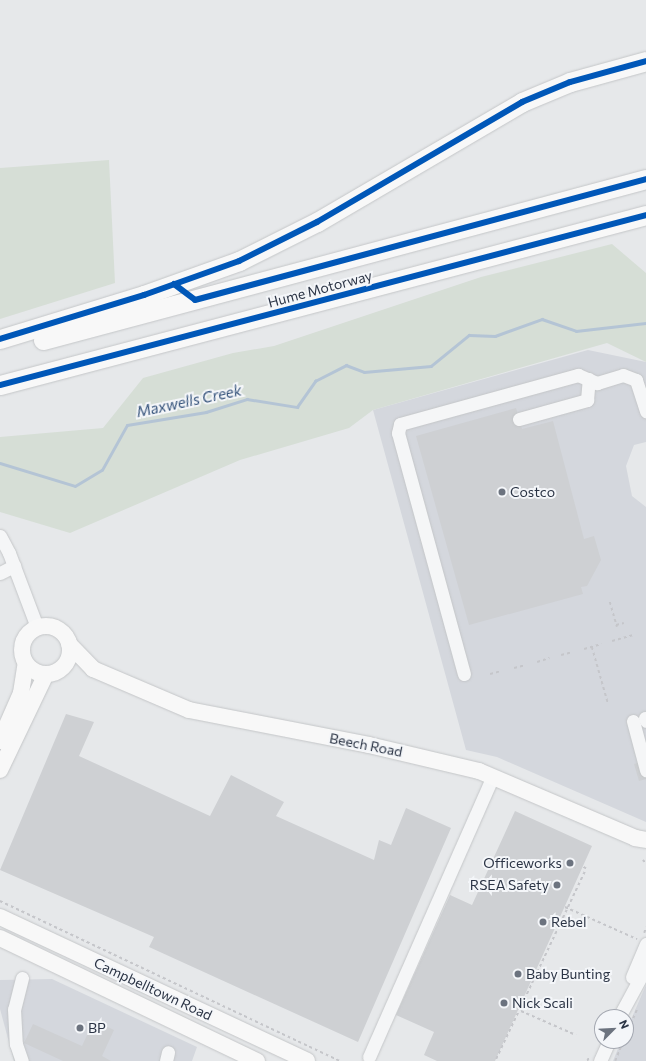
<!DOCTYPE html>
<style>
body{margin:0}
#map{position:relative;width:646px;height:1061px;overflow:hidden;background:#e6e8ea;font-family:Commissioner,sans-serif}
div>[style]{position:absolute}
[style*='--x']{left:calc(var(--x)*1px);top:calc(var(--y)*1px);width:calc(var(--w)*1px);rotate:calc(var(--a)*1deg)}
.built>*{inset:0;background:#d4d7dd}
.green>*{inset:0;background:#d6ded6}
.stream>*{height:2.5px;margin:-1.25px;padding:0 1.25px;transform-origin:1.25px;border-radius:1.25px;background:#b4c4d5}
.building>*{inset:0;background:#ced0d3}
.path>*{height:1.5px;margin-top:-0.75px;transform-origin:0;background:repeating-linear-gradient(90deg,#c5c6ca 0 3px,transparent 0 6px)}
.roads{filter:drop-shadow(0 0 1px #c4c6c8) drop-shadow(0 0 1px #c4c6c8)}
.minor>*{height:13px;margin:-6.5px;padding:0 6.5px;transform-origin:6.5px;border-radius:6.5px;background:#f5f6f7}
.major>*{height:16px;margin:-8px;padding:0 8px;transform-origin:8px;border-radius:8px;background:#f8f8f8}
.major>.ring{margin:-8px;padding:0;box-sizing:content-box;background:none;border:16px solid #f8f8f8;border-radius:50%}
.highway>*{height:19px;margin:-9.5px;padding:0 9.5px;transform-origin:9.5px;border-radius:9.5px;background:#f8f8f8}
.cycleway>*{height:6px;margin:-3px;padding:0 3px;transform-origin:3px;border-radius:3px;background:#0057b8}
.dots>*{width:11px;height:11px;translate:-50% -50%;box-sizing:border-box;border:2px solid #f4f6f9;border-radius:50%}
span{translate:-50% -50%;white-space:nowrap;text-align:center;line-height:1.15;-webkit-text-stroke:4px #f4f6f9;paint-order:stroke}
.street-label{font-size:14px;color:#2b3445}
.poi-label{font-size:14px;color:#2b3445}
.left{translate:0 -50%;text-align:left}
.right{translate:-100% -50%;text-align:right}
.water-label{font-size:15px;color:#34527a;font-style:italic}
.north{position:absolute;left:594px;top:1009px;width:40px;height:40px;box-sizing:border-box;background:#f4f6f9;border:1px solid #a4a8b1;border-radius:50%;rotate:66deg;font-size:11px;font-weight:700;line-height:16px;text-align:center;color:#2b3445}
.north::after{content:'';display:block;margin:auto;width:14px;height:18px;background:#6c737f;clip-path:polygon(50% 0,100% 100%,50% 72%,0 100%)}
</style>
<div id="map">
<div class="built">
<i style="clip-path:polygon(588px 350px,646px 362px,646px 442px,634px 445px,626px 466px,632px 496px,646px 507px,646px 822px,497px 757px,466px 750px,373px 410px)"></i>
<i style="clip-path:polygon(52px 979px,197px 1047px,192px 1061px,14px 1061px,0 1009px,0 980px)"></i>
<i style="clip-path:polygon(646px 985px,646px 1061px,613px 1061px,621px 1041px,626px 1041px,626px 1031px)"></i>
</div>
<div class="green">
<i style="clip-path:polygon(109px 160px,115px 283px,0 319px,0 168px)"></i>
<i style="clip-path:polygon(612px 244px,646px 273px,646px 362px,607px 343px,373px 410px,349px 428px,240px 460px,70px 533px,0 512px,0 437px,103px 428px,143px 378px,233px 353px,274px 346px,481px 277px)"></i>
</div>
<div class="stream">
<i style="--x:0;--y:463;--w:78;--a:17"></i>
<i style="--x:75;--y:486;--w:31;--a:-31"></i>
<i style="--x:102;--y:470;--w:51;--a:-60.9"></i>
<i style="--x:127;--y:425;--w:80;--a:-9.3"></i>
<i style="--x:206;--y:412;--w:43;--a:-17.6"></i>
<i style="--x:247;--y:399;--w:51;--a:9.1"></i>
<i style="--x:297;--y:407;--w:32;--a:-55"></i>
<i style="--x:315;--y:381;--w:35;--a:-27"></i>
<i style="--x:346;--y:365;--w:19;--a:21"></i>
<i style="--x:364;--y:372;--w:67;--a:-5.1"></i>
<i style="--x:431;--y:366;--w:49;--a:-39.2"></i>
<i style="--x:469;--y:335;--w:26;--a:2"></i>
<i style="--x:495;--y:336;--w:50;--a:-19.9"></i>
<i style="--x:542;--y:319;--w:36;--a:19"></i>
<i style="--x:576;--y:331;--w:70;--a:-6.5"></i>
</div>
<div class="building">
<i style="clip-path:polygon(516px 408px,522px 429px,553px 421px,584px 539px,594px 536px,601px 560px,587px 586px,581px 587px,583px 594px,469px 625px,416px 436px)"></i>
<i style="clip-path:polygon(66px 714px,94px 722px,79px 756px,210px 816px,231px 775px,284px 802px,276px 816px,374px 860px,379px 840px,391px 845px,406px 808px,451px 828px,358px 1042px,149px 947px,154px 937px,0 870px)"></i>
<i style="clip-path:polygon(646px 761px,646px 779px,639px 781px,634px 764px)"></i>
<i style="clip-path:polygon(515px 811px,592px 846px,495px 1061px,437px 1061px,424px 1055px,434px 1032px,396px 1015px,450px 895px,472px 905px)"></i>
<i style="clip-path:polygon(94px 1020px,114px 1030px,102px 1056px,111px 1061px,63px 1061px,24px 1043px,33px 1024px,82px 1046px)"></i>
</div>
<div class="path">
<i style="--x:610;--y:602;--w:26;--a:74"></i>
<i style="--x:616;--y:625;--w:8;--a:-14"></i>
<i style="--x:612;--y:641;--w:22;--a:-16"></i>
<i style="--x:592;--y:647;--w:58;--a:74.1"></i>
<i style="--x:584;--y:649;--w:18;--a:-16"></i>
<i style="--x:561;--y:655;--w:12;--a:-14"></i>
<i style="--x:537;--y:662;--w:13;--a:-18"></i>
<i style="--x:514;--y:668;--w:12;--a:-14"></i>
<i style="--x:490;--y:674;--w:11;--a:-15"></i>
<i style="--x:643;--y:860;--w:4;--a:45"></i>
<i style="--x:0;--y:901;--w:376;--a:25.2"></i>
<i style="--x:565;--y:907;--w:79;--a:24"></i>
<i style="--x:644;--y:933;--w:6;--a:-72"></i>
<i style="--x:521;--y:1011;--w:60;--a:23.6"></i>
<i style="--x:626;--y:1035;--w:30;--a:-67"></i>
<i style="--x:598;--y:1037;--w:10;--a:-66"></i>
<i style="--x:496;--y:1059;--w:210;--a:-64.7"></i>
<i style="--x:586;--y:869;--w:4;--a:-146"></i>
<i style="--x:587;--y:1061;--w:4;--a:-63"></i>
<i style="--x:615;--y:1061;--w:22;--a:-68"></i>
</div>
<div class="roads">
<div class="minor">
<i style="--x:519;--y:419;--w:71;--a:-15.6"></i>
<i style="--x:587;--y:400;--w:21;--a:-85"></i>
<i style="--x:0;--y:536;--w:19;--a:62"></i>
<i style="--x:9;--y:553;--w:79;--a:69.3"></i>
<i style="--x:0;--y:573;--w:16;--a:-27"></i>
<i style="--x:464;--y:674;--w:250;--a:-105.3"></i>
<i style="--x:398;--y:433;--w:9;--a:-77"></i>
<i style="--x:400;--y:424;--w:185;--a:-15.4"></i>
<i style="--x:578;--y:375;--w:21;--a:23"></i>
<i style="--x:597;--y:383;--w:27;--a:-17"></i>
<i style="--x:623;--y:375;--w:14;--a:21"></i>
<i style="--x:636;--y:380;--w:33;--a:72"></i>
<i style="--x:645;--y:718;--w:3;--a:72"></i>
<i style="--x:633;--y:721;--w:51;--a:75.1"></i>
<i style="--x:632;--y:977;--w:36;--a:-67"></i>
<i style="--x:22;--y:978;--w:32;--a:104"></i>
<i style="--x:14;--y:1009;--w:35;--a:87"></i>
<i style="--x:16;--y:1044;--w:18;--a:71"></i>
<i style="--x:619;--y:1017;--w:57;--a:-61.6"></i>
<i style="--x:369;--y:1057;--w:307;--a:-66.2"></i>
<i style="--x:166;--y:1061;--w:9;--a:-77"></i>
<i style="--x:600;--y:1061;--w:22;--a:-66"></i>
</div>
<div class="major">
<i class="ring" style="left:22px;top:626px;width:32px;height:32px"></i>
<i style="--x:69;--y:644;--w:35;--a:46"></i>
<i style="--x:93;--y:669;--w:104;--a:23.1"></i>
<i style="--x:189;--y:710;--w:183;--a:11"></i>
<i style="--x:369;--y:745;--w:113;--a:13.3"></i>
<i style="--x:479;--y:771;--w:170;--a:23.2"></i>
<i style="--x:635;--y:838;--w:11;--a:10"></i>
<i style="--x:0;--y:741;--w:52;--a:-66.4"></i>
<i style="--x:21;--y:693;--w:30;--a:-81"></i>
<i style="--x:0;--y:770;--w:106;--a:-64.4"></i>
<i style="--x:0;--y:917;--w:339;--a:25.1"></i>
<i style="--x:0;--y:938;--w:285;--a:25.6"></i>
</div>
<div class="highway">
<i style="--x:0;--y:339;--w:151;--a:-17"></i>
<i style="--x:144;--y:295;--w:101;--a:-19.7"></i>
<i style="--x:239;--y:261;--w:87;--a:-26.6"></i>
<i style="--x:317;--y:222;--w:238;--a:-30.3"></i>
<i style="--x:522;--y:102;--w:52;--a:-22.6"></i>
<i style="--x:570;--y:82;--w:79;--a:-15.4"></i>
<i style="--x:43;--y:340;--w:624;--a:-14.95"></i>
<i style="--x:0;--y:385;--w:668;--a:-14.74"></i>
</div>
</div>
<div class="cycleway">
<i style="--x:174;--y:284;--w:26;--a:37"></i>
<i style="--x:195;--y:300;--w:467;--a:-15"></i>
<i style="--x:0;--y:339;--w:151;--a:-17"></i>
<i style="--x:144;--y:295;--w:101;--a:-19.7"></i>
<i style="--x:239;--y:261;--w:87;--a:-26.6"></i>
<i style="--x:317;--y:222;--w:238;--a:-30.3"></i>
<i style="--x:522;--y:102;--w:52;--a:-22.6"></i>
<i style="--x:570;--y:82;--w:79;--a:-15.4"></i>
<i style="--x:0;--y:385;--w:668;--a:-14.74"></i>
</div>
<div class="dots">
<i style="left:502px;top:492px;background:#6c737f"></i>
<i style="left:570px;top:863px;background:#6c737f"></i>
<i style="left:557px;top:885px;background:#6c737f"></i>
<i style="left:543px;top:922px;background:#6c737f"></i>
<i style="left:518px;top:974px;background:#6c737f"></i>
<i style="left:504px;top:1003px;background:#6c737f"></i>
<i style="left:80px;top:1028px;background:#6c737f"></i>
</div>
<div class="street-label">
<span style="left:320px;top:289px;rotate:-15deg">Hume Motorway</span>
<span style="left:366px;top:745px;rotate:11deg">Beech Road</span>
<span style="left:153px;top:989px;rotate:25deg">Campbelltown Road</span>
</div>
<div class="poi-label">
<span class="left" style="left:510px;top:492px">Costco</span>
<span class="right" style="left:562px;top:863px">Officeworks</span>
<span class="right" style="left:549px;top:885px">RSEA Safety</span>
<span class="left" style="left:551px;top:922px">Rebel</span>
<span class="left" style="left:526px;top:974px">Baby Bunting</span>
<span class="left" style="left:512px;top:1003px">Nick Scali</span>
<span class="left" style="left:88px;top:1028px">BP</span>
</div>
<div class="water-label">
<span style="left:189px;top:401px;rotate:-12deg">Maxwells Creek</span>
</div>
<div class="north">N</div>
</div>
